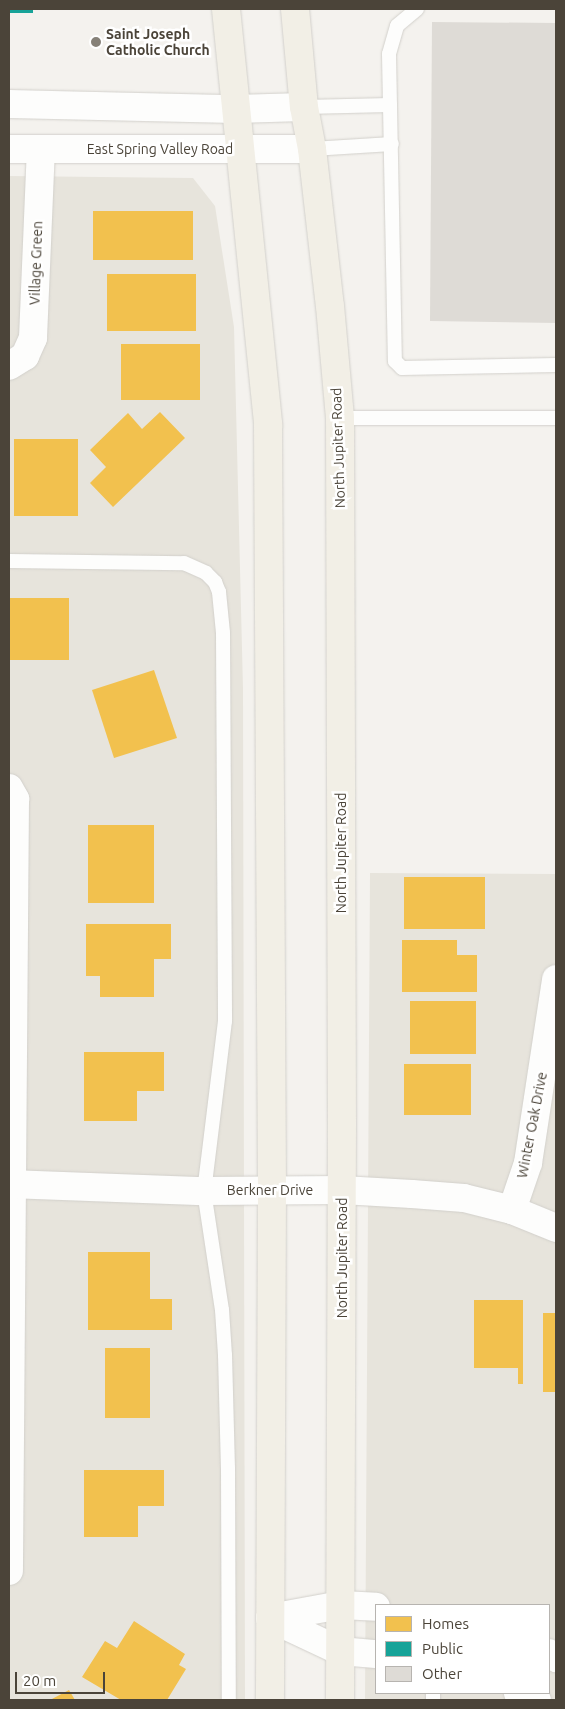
<!DOCTYPE html>
<style>
body{margin:0}
#map{position:relative;width:565px;height:1709px;overflow:hidden;background:#f4f2ee;font-family:Ubuntu,sans-serif}
div>[style]{position:absolute}
[style*='--x']{left:calc(var(--x)*1px);top:calc(var(--y)*1px);width:calc(var(--w)*1px);rotate:calc(var(--a)*1deg)}
.residential>*{inset:0;background:#e7e4dc}
.homes>*{inset:0;background:#f2c14e}
.public>*{inset:0;background:#17a398}
.building>*{inset:0;background:#dedbd6}
.roads{filter:drop-shadow(0 0 1px #d2d0cb) drop-shadow(0 0 1px #d2d0cb)}
.service>*{height:14px;margin:-7px;padding:0 7px;transform-origin:7px;border-radius:7px;background:#fdfdfc}
.minor>*{height:28px;margin:-14px;padding:0 14px;transform-origin:14px;border-radius:14px;background:#fdfdfc}
.tertiary>*{height:28px;margin:-14px;padding:0 14px;transform-origin:14px;border-radius:14px;background:#fdfdfc}
.primary>*{height:28px;margin:-14px;padding:0 14px;transform-origin:14px;border-radius:14px;background:#f2efe6}
.dots>*{width:14px;height:14px;translate:-50% -50%;box-sizing:border-box;border:2px solid #fff;border-radius:50%}
span{translate:-50% -50%;white-space:nowrap;text-align:center;line-height:1.15;-webkit-text-stroke:5px #fff;paint-order:stroke}
.poi-label{font-size:14px;color:#4b4439;font-weight:700}
.left{translate:0 -50%;text-align:left}
.street-label{font-size:14px;color:#4b4439}
.frame{position:absolute;inset:0;border:10px solid #4b4439;pointer-events:none}
.legend{position:absolute;left:375px;top:1604px;width:175px;height:90px;box-sizing:border-box;background:#fff;border:1px solid #b7b4b0;margin:0;padding:6px 9px;list-style:none;font-size:15px;color:#4b4439}
.legend li{display:flex;align-items:center;gap:10px;height:25px}
.legend b{width:25px;border:1px solid #b7b4b0}
.scale{position:absolute;left:15px;top:1672px;width:90px;height:22px;box-sizing:border-box;border:2px solid #4b4439;border-top:0;padding-left:6px;font-size:15px;line-height:18px;white-space:nowrap;color:#4b4439;-webkit-text-stroke:4px #fff;paint-order:stroke}
</style>
<div id="map">
<div class="residential">
<i style="clip-path:polygon(9px 176px,193px 178px,215px 206px,234px 327px,243px 689px,245px 1700px,9px 1700px)"></i>
<i style="clip-path:polygon(evenodd,370px 873px,556px 874px,556px 1700px,365px 1700px,370px 873px,376px 1605px,549px 1605px,549px 1693px,376px 1693px,376px 1605px)"></i>
</div>
<div class="homes">
<i style="clip-path:polygon(93px 211px,193px 211px,193px 260px,93px 260px)"></i>
<i style="clip-path:polygon(107px 274px,196px 274px,196px 331px,107px 331px)"></i>
<i style="clip-path:polygon(121px 344px,200px 344px,200px 400px,121px 400px)"></i>
<i style="clip-path:polygon(160px 412px,185px 438px,113px 507px,90px 483px,106px 467px,90px 450px,128px 413px,142px 429px)"></i>
<i style="clip-path:polygon(14px 439px,78px 439px,78px 516px,14px 516px)"></i>
<i style="clip-path:polygon(9px 598px,69px 598px,69px 660px,9px 660px)"></i>
<i style="clip-path:polygon(154px 670px,177px 738px,114px 758px,92px 690px)"></i>
<i style="clip-path:polygon(88px 825px,154px 825px,154px 903px,88px 903px)"></i>
<i style="clip-path:polygon(404px 877px,485px 877px,485px 929px,404px 929px)"></i>
<i style="clip-path:polygon(86px 924px,171px 924px,171px 959px,154px 959px,154px 997px,100px 997px,100px 976px,86px 976px)"></i>
<i style="clip-path:polygon(402px 940px,457px 940px,457px 955px,477px 955px,477px 992px,402px 992px)"></i>
<i style="clip-path:polygon(410px 1001px,476px 1001px,476px 1054px,410px 1054px)"></i>
<i style="clip-path:polygon(84px 1052px,164px 1052px,164px 1091px,137px 1091px,137px 1121px,84px 1121px)"></i>
<i style="clip-path:polygon(404px 1064px,471px 1064px,471px 1115px,404px 1115px)"></i>
<i style="clip-path:polygon(88px 1252px,150px 1252px,150px 1299px,172px 1299px,172px 1330px,88px 1330px)"></i>
<i style="clip-path:polygon(474px 1300px,523px 1300px,523px 1384px,518px 1384px,518px 1368px,474px 1368px)"></i>
<i style="clip-path:polygon(543px 1313px,556px 1313px,556px 1392px,543px 1392px)"></i>
<i style="clip-path:polygon(105px 1348px,150px 1348px,150px 1418px,105px 1418px)"></i>
<i style="clip-path:polygon(84px 1470px,164px 1470px,164px 1506px,138px 1506px,138px 1537px,84px 1537px)"></i>
<i style="clip-path:polygon(134px 1621px,185px 1654px,179px 1665px,186px 1669px,167px 1700px,121px 1700px,82px 1677px,105px 1641px,117px 1648px)"></i>
<i style="clip-path:polygon(69px 1690px,75px 1700px,50px 1700px)"></i>
</div>
<div class="public">
<i style="clip-path:polygon(9px 9px,33px 9px,33px 13px,9px 13px)"></i>
</div>
<div class="building">
<i style="clip-path:polygon(432px 22px,556px 23px,556px 323px,430px 321px)"></i>
</div>
<div class="roads">
<div class="service">
<i style="--x:417;--y:9;--w:26;--a:140"></i>
<i style="--x:397;--y:26;--w:29;--a:106"></i>
<i style="--x:389;--y:54;--w:307;--a:88.9"></i>
<i style="--x:395;--y:361;--w:10;--a:45"></i>
<i style="--x:402;--y:368;--w:154;--a:-1.1"></i>
<i style="--x:304;--y:107;--w:86;--a:-1.3"></i>
<i style="--x:312;--y:149;--w:80;--a:-3.6"></i>
<i style="--x:340;--y:418;--w:216;--a:0"></i>
<i style="--x:9;--y:561;--w:175;--a:0.7"></i>
<i style="--x:184;--y:563;--w:24;--a:24"></i>
<i style="--x:206;--y:573;--w:13;--a:45"></i>
<i style="--x:215;--y:582;--w:11;--a:68"></i>
<i style="--x:219;--y:592;--w:41;--a:84.4"></i>
<i style="--x:223;--y:633;--w:388;--a:89.7"></i>
<i style="--x:225;--y:1021;--w:171;--a:97"></i>
<i style="--x:204;--y:1191;--w:120;--a:81.4"></i>
<i style="--x:222;--y:1310;--w:45;--a:86.2"></i>
<i style="--x:225;--y:1355;--w:113;--a:88.5"></i>
<i style="--x:228;--y:1468;--w:232;--a:89.8"></i>
<i style="--x:433;--y:1700;--w:7;--a:-90"></i>
</div>
<div class="minor">
<i style="--x:9;--y:366;--w:19;--a:-32"></i>
<i style="--x:25;--y:356;--w:20;--a:-66"></i>
<i style="--x:33;--y:338;--w:189;--a:-87.6"></i>
<i style="--x:9;--y:788;--w:13;--a:61"></i>
<i style="--x:15;--y:799;--w:772;--a:90.45"></i>
<i style="--x:9;--y:1184;--w:195;--a:2.1"></i>
<i style="--x:204;--y:1191;--w:138;--a:-0.4"></i>
<i style="--x:342;--y:1190;--w:70;--a:3.3"></i>
<i style="--x:412;--y:1194;--w:52;--a:4.4"></i>
<i style="--x:464;--y:1198;--w:49;--a:14"></i>
<i style="--x:512;--y:1210;--w:48;--a:22.2"></i>
<i style="--x:512;--y:1210;--w:50;--a:-71.2"></i>
<i style="--x:528;--y:1163;--w:186;--a:-81.3"></i>
<i style="--x:270;--y:1618;--w:77;--a:25.2"></i>
<i style="--x:340;--y:1651;--w:36;--a:5"></i>
<i style="--x:270;--y:1618;--w:72;--a:-10.4"></i>
<i style="--x:341;--y:1605;--w:35;--a:3"></i>
<i style="--x:549;--y:1653;--w:9;--a:36"></i>
<i style="--x:518;--y:1693;--w:20;--a:20"></i>
</div>
<div class="tertiary">
<i style="--x:9;--y:104;--w:226;--a:1.3"></i>
<i style="--x:235;--y:109;--w:69;--a:-1.7"></i>
<i style="--x:9;--y:149;--w:303;--a:0"></i>
</div>
<div class="primary">
<i style="--x:226;--y:9;--w:418;--a:84.2"></i>
<i style="--x:268;--y:425;--w:766;--a:89.7"></i>
<i style="--x:272;--y:1191;--w:509;--a:90.23"></i>
<i style="--x:295;--y:9;--w:98;--a:84.8"></i>
<i style="--x:304;--y:107;--w:43;--a:79.2"></i>
<i style="--x:312;--y:149;--w:158;--a:83.5"></i>
<i style="--x:330;--y:306;--w:112;--a:84.9"></i>
<i style="--x:340;--y:418;--w:704;--a:89.84"></i>
<i style="--x:342;--y:1122;--w:578;--a:90.2"></i>
</div>
</div>
<div class="dots">
<i style="left:96px;top:42px;background:#868178"></i>
</div>
<div class="poi-label">
<span class="left" style="left:106px;top:42px">Saint Joseph<br>Catholic Church</span>
</div>
<div class="street-label">
<span style="left:160px;top:149px">East Spring Valley Road</span>
<span style="left:36px;top:263px;rotate:-88deg">Village Green</span>
<span style="left:338px;top:448px;rotate:-92deg">North Jupiter Road</span>
<span style="left:341px;top:853px;rotate:-90deg">North Jupiter Road</span>
<span style="left:532px;top:1125px;rotate:-79deg">Winter Oak Drive</span>
<span style="left:270px;top:1190px">Berkner Drive</span>
<span style="left:342px;top:1258px;rotate:-90deg">North Jupiter Road</span>
</div>
<div class="frame"></div>
<ul class="legend">
<li><b style="height:14px;background:#f2c14e"></b>Homes</li>
<li><b style="height:14px;background:#17a398"></b>Public</li>
<li><b style="height:14px;background:#dedbd6"></b>Other</li>
</ul>
<div class="scale">20 m</div>
</div>
